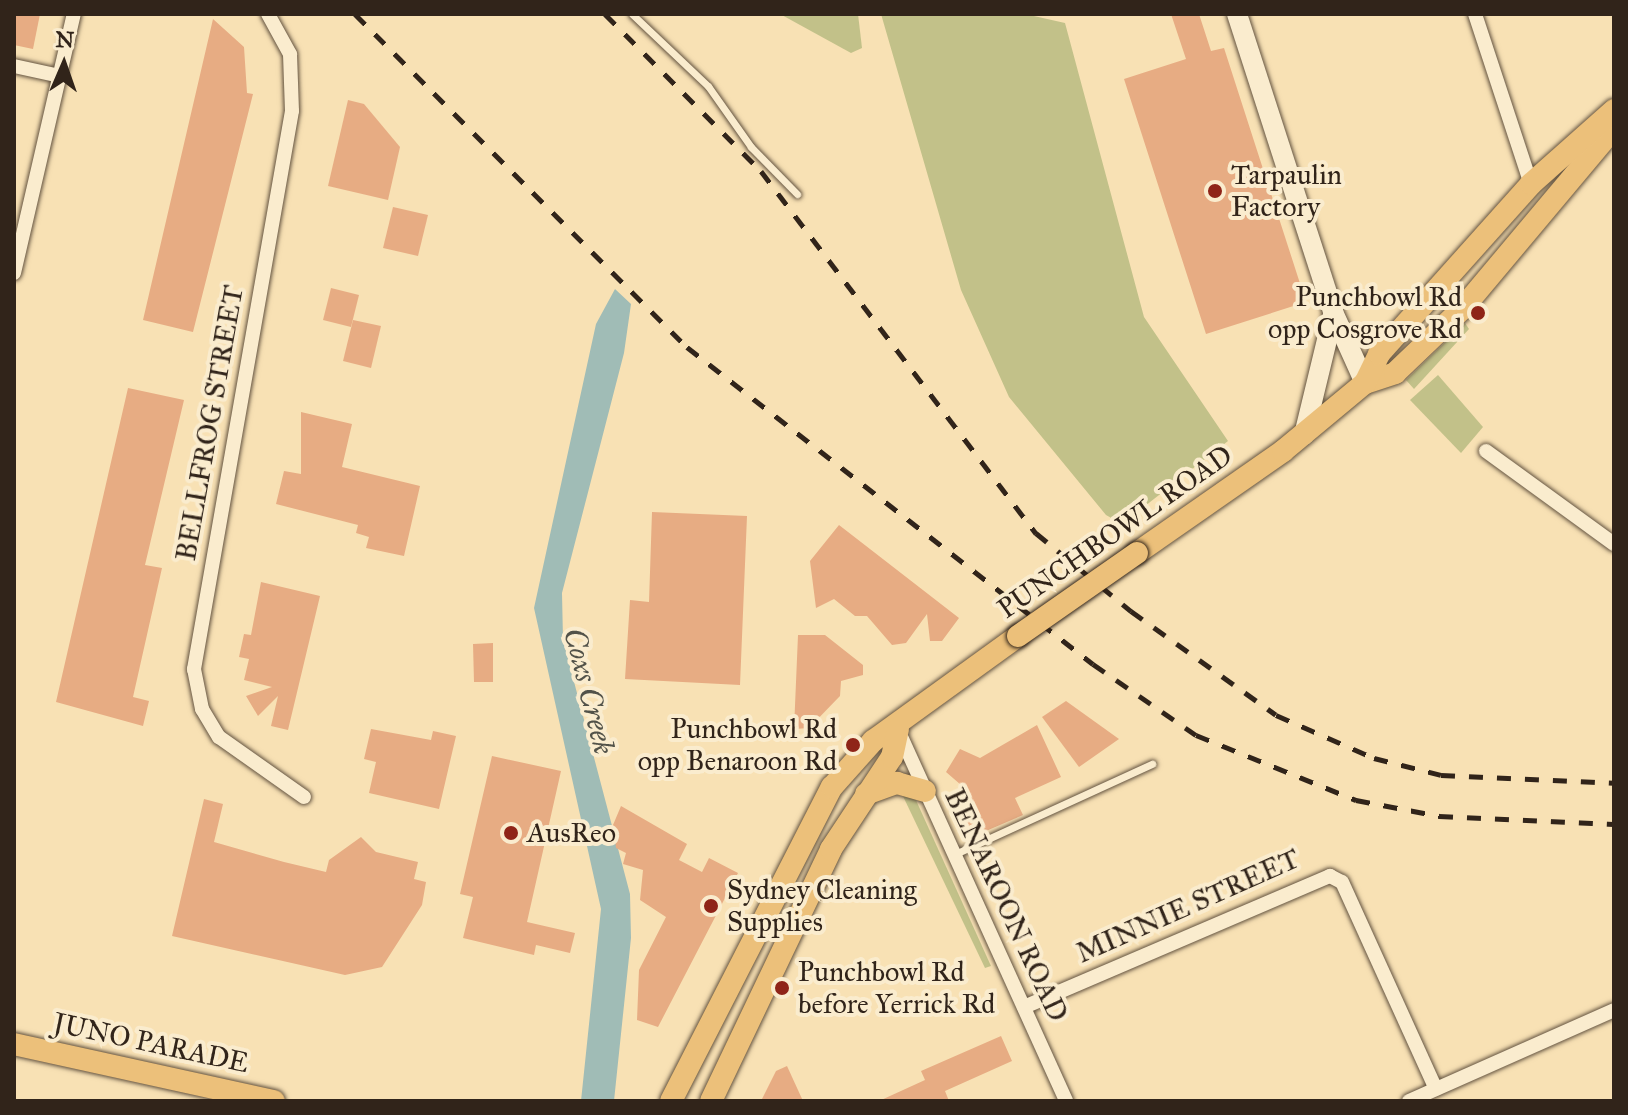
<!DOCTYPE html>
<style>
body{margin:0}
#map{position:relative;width:1628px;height:1115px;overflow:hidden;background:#f8e1b4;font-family:"IM FELL Great Primer",serif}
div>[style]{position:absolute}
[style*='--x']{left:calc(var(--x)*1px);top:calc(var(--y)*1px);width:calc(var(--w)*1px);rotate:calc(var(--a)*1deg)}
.green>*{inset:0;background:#c2c189}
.water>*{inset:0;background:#a0bcb6}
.building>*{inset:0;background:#e7ac83}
.roads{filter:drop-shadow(0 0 2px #635340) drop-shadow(0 0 2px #635340)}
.lane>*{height:7px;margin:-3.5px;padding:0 3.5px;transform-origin:3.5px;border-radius:3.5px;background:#faecce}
.street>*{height:14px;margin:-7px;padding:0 7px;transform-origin:7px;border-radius:7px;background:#faecce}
.secondary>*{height:20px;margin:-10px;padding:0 10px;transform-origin:10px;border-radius:10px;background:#faecce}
.primary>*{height:22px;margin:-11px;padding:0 11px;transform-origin:11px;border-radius:11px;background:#ecc07a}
.rail>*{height:5px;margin-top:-2.5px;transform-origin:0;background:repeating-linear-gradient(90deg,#31241a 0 14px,transparent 0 28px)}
.bridges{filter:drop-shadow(0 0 2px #31241a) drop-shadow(0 0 2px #31241a)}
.primary-bridge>*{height:22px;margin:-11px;padding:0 11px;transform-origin:11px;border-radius:11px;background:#ecc07a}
.dots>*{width:22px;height:22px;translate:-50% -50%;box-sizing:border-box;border:4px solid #faecce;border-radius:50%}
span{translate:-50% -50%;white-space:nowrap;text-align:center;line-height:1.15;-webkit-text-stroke:8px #faecce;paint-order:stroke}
.poi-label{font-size:28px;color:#31241a}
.left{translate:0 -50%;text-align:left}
.right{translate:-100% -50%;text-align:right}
.street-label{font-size:28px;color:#31241a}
.water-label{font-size:30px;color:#525249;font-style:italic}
.frame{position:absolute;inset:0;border:16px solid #31241a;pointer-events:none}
.north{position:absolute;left:24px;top:24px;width:80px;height:80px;-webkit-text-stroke:6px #faecce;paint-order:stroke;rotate:2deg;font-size:22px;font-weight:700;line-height:32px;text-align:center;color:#31241a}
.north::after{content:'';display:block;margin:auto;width:28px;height:36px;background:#31241a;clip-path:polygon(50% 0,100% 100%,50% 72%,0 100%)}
</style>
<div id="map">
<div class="green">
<i style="clip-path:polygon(780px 14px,858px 14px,862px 48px,851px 53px)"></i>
<i style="clip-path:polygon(881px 14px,1025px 14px,1065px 23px,1144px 317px,1228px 441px,1122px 524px,1106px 515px,1009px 397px,961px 290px)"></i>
<i style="clip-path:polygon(1465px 323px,1469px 329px,1414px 389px,1406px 380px)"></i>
<i style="clip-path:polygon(1438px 375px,1483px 427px,1461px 453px,1410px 400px)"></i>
<i style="clip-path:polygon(901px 792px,915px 798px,991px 966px,985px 968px)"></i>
</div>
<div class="water">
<i style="clip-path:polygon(615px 289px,631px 304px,624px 353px,562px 593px,563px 640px,630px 894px,631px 938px,614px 1101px,581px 1101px,601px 909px,534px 608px,596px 324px)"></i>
</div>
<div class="building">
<i style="clip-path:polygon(14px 14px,40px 14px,33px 49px,14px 45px)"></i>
<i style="clip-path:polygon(1171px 14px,1199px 14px,1211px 51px,1224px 48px,1306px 302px,1206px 334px,1124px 79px,1186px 59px)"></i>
<i style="clip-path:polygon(213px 19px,244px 47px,247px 93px,253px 94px,193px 332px,143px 320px)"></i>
<i style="clip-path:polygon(348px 100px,364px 104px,400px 147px,388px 200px,328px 186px)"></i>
<i style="clip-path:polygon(393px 207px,428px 215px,418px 256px,383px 248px)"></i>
<i style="clip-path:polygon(331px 288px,359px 295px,351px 327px,323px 320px)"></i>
<i style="clip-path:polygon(353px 320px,381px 326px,371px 368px,343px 361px)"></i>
<i style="clip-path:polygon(128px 388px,184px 400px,145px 565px,162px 568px,133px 697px,149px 701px,143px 726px,56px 702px)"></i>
<i style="clip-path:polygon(301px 412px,352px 424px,342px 467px,420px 486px,404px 556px,366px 548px,369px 537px,356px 533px,358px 525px,276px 504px,284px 471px,301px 474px)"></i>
<i style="clip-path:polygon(652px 512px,747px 516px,740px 685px,625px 679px,630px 600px,649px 602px)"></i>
<i style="clip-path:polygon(839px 525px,959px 618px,942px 641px,930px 641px,927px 614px,906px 643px,892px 645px,867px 616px,855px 616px,834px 599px,816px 608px,810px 561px)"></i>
<i style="clip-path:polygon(261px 582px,320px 596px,288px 730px,271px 726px,278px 696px,258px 716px,246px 696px,272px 687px,244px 680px,249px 659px,239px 657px,244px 634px,251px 635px)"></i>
<i style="clip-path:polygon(798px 635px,825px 635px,863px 665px,863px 675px,841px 681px,840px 696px,809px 728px,794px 729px)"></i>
<i style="clip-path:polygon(493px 643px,493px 682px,474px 682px,473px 644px)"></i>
<i style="clip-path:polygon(1066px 701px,1119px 739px,1079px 767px,1042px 717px)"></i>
<i style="clip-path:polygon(1037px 725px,1061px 777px,1015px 798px,1023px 815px,972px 837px,960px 810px,968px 791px,946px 772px,960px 749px,980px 758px)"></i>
<i style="clip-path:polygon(371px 729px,431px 740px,433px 731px,456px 736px,439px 809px,369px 793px,376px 762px,364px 759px)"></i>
<i style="clip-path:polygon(492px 756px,561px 771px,527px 922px,575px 933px,570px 953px,536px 945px,534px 955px,463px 938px,473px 897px,460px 894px)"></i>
<i style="clip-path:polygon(204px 799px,223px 804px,214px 842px,284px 862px,326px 872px,329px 860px,361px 837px,376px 852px,418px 862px,414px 879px,426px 882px,422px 905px,382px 967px,345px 975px,172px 936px)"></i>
<i style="clip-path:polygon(621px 806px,687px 844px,679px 860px,702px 872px,709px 858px,738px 873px,658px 1027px,637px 1020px,639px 970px,666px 917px,640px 900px,643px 870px,623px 864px,626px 853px,616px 848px,613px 825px)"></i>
<i style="clip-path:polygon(1001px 1036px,1012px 1061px,945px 1091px,949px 1101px,879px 1101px,925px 1080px,921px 1071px)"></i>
<i style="clip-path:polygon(787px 1066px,803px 1101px,761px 1101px,776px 1071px)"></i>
</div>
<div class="roads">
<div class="lane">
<i style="--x:632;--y:14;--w:105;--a:43.5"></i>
<i style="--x:708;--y:86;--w:75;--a:54.8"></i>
<i style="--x:751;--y:147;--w:66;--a:45.6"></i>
<i style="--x:955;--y:854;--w:217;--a:-24.6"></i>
</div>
<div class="street">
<i style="--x:268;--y:14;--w:46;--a:61.2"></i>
<i style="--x:290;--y:54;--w:57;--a:88"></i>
<i style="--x:292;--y:111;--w:567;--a:99.96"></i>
<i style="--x:194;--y:669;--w:41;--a:78.7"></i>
<i style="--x:202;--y:709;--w:33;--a:59"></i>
<i style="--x:219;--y:737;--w:104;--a:35.2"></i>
<i style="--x:1475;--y:14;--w:179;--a:71.8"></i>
<i style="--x:14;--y:66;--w:47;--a:12.3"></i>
<i style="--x:14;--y:273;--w:266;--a:-77"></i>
<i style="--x:1486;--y:451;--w:158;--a:36"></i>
<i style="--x:898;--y:730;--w:407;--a:65.6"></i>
<i style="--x:1024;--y:1007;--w:333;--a:-23.2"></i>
<i style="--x:1330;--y:876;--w:13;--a:27"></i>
<i style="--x:1342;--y:882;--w:227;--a:65.6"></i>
<i style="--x:1409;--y:1101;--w:224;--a:-23.9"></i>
</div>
<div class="secondary">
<i style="--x:1237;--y:14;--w:313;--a:72.1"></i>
<i style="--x:1333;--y:312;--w:78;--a:65.7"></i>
<i style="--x:1304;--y:435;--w:123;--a:-76.4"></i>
</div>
<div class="primary">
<i style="--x:1365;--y:383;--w:32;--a:-18"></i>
<i style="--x:1395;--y:373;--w:94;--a:-43.7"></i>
<i style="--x:1463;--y:308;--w:235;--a:-50"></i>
<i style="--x:1137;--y:553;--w:178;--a:-34.9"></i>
<i style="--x:1283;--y:451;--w:107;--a:-39.7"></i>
<i style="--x:1365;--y:383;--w:32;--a:-64"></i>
<i style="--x:1379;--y:354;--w:228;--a:-48.2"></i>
<i style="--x:1531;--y:184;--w:111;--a:-41.7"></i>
<i style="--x:866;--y:794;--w:33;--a:-20"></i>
<i style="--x:897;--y:783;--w:29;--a:16"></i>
<i style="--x:14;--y:1044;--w:266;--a:12.4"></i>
<i style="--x:671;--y:1101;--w:353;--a:-62.9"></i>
<i style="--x:832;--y:787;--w:62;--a:-48.3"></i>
<i style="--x:873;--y:741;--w:179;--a:-35.9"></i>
<i style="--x:711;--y:1101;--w:279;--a:-64.5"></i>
<i style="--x:831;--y:849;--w:110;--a:-56.5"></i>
<i style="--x:892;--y:757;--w:29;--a:-78"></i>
</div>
</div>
<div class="rail">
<i style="--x:355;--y:14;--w:470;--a:45.1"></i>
<i style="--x:687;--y:347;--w:515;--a:37.98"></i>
<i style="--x:1093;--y:664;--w:125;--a:34.6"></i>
<i style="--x:1196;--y:735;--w:173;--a:22.1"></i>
<i style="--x:1356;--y:800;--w:85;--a:10.9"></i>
<i style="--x:1439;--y:816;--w:175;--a:2.6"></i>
<i style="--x:605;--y:14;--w:221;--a:45.2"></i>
<i style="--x:761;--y:171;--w:455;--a:52.8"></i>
<i style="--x:1036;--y:533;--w:123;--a:39.4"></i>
<i style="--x:1131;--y:611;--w:178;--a:35.6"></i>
<i style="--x:1276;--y:715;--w:107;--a:23.7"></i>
<i style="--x:1374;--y:758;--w:69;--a:14.2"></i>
<i style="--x:1441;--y:775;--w:173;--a:2.6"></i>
</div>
<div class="bridges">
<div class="primary-bridge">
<i style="--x:1018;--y:636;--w:145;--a:-34.9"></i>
</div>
</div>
<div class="dots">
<i style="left:1215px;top:191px;background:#8f2418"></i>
<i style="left:1478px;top:313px;background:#8f2418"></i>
<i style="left:853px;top:745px;background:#8f2418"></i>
<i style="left:511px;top:833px;background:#8f2418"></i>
<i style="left:711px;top:906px;background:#8f2418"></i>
<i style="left:782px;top:988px;background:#8f2418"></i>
</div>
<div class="poi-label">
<span class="left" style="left:1231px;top:191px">Tarpaulin<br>Factory</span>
<span class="right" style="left:1462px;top:313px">Punchbowl Rd<br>opp Cosgrove Rd</span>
<span class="right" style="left:837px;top:745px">Punchbowl Rd<br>opp Benaroon Rd</span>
<span class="left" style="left:527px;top:833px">AusReo</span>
<span class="left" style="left:727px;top:906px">Sydney Cleaning<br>Supplies</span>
<span class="left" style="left:798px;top:988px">Punchbowl Rd<br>before Yerrick Rd</span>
</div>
<div class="street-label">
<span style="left:210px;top:423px;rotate:-80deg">BELLFROG STREET</span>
<span style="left:1115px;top:532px;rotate:-35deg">PUNCHBOWL ROAD</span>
<span style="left:1006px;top:905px;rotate:65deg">BENAROON ROAD</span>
<span style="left:1188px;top:906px;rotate:-24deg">MINNIE STREET</span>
<span style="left:151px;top:1043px;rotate:12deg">JUNO PARADE</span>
</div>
<div class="water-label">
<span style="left:589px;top:691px;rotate:76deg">Coxs Creek</span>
</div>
<div class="frame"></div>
<div class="north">N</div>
</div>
